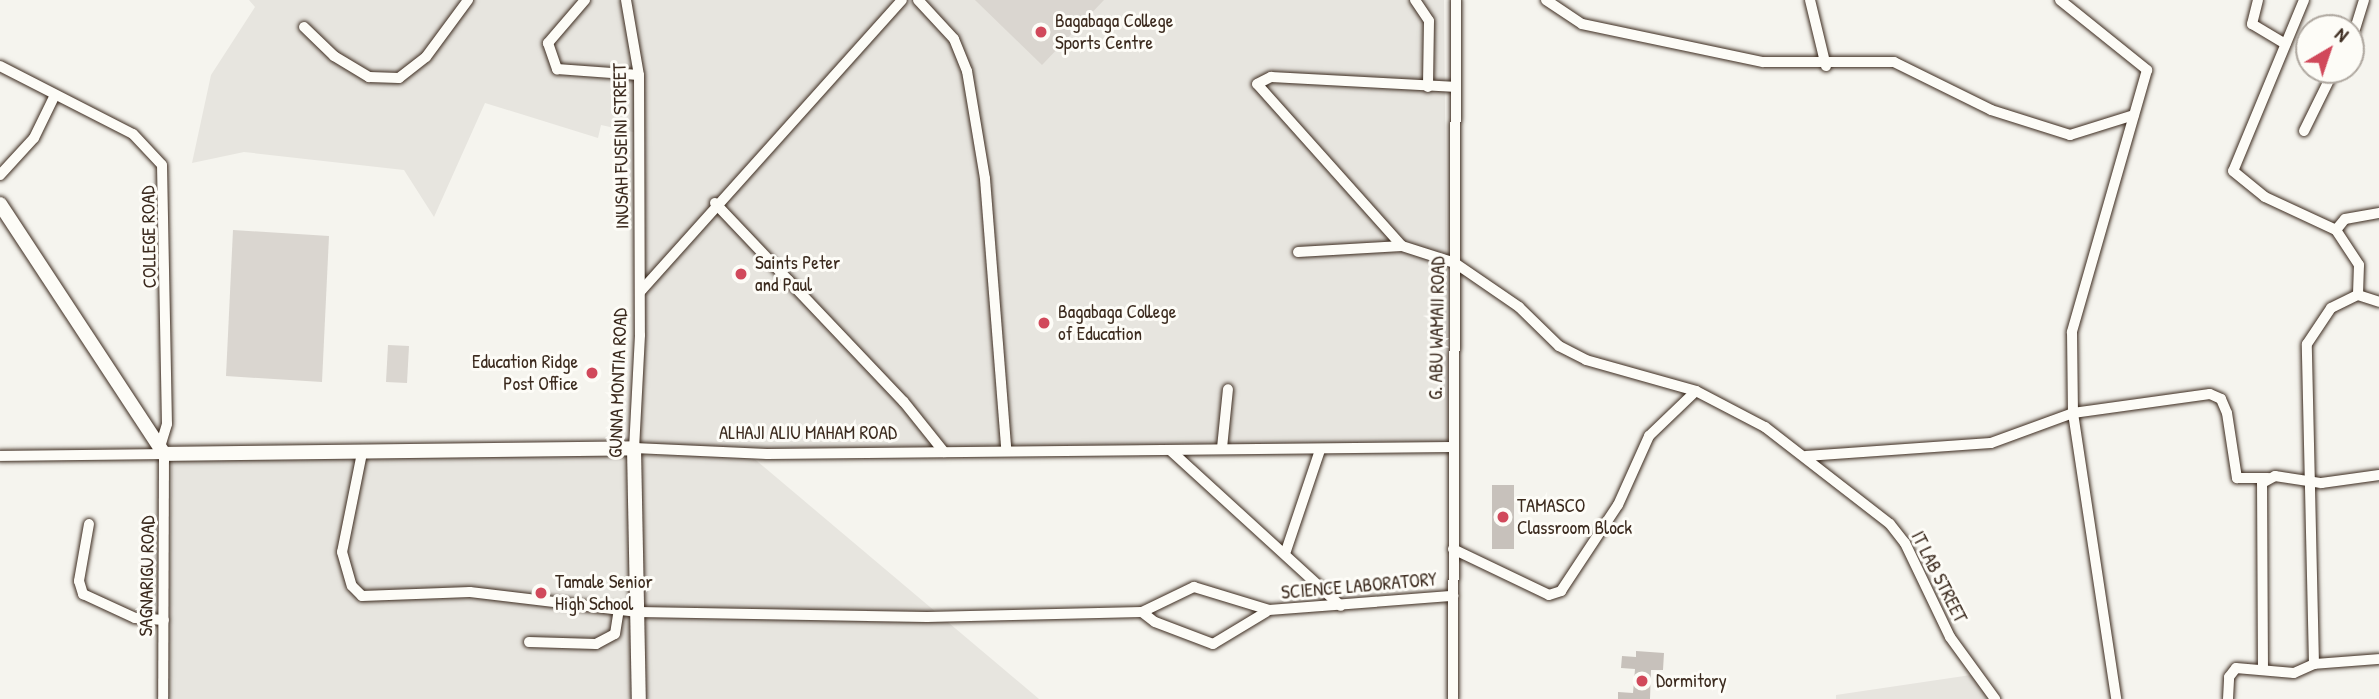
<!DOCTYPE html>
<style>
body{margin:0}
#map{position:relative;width:2379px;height:699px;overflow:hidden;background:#f5f4ee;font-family:"Patrick Hand",sans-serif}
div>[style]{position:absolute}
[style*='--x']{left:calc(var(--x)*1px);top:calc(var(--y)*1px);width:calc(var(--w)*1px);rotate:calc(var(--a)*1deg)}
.built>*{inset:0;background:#e7e5df}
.green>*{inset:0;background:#dad6d0}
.building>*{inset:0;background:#c7c1bb}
.roads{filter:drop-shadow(0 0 2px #3b2a1e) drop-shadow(0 0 2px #3b2a1e)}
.street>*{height:10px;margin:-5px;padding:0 5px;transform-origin:5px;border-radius:5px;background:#fdfcf7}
.secondary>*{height:14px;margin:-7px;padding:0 7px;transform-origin:7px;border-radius:7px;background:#fdfcf7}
.dots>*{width:19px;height:19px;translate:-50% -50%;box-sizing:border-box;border:4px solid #fdfcf7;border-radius:50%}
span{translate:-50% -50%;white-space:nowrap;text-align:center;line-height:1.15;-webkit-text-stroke:6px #fdfcf7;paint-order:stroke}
.poi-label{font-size:19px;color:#3b2a1e}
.left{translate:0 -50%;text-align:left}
.right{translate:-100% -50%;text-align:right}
.street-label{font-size:19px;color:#3b2a1e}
.north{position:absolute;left:2295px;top:14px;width:70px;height:70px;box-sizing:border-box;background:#fdfcf7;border:2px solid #afa8a0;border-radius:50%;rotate:39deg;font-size:19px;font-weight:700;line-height:28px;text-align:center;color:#3b2a1e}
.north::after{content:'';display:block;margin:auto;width:24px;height:32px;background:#d1495b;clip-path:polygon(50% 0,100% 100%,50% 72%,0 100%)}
</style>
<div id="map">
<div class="built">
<i style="clip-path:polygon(249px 0,1444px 0,1448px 439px,1436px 446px,640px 448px,642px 134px,601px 125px,598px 138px,485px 103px,434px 217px,404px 170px,244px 152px,192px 163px,211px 75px,255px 7px)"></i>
<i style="clip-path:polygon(410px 455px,751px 456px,1039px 699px,168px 699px,172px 458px)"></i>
<i style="clip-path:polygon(1971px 675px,1989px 699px,1836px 699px,1836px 695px)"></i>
</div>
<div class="green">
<i style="clip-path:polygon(975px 0,1104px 0,1042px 65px)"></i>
<i style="clip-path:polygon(233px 230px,329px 236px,322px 382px,226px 376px)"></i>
<i style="clip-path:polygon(388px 345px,409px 346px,407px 383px,386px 382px)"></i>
</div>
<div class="building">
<i style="clip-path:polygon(1492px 485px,1514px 485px,1514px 549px,1492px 549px)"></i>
<i style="clip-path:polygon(1636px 651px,1664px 653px,1663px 670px,1651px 670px,1650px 699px,1618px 699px,1618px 692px,1633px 693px,1635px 669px,1621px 668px,1622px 656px,1636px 657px)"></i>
</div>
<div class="roads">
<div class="street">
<i style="--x:585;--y:0;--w:57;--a:130.7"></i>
<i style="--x:548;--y:43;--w:28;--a:71"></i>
<i style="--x:557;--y:69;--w:82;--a:4.2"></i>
<i style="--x:626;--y:0;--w:76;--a:80.2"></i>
<i style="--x:639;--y:75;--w:260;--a:89.8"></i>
<i style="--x:640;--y:335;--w:113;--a:93"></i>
<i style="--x:634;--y:448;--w:133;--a:2.6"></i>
<i style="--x:767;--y:454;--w:685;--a:-0.59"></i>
<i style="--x:918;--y:0;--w:53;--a:47.3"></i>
<i style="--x:954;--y:39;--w:35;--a:68"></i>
<i style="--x:967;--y:71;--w:109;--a:80.5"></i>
<i style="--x:985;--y:179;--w:270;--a:85.5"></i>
<i style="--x:1415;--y:0;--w:25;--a:56"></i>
<i style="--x:1429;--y:21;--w:66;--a:90.9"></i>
<i style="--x:1546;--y:0;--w:43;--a:33.7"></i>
<i style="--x:1582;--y:24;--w:185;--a:11.9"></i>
<i style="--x:1763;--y:62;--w:131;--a:0"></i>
<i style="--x:1894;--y:62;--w:108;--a:26.3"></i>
<i style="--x:1991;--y:110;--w:83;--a:17.6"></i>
<i style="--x:2070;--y:135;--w:67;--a:-17.4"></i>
<i style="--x:1810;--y:0;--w:68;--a:76.4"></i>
<i style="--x:2060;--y:0;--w:112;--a:38.8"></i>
<i style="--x:2147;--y:70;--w:273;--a:106"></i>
<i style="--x:2072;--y:332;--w:81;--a:89.3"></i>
<i style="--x:2073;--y:413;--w:289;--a:81.4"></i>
<i style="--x:2258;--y:0;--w:25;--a:104"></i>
<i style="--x:2252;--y:24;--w:39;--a:31"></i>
<i style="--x:2304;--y:0;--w:185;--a:112.5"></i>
<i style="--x:2233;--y:171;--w:41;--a:39.1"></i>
<i style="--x:2265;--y:197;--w:78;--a:24.9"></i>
<i style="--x:2336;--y:230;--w:42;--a:56.7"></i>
<i style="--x:2359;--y:265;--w:30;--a:92"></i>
<i style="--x:2358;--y:295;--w:22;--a:18"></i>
<i style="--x:304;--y:27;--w:42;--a:44"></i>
<i style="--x:334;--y:56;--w:41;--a:31"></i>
<i style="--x:369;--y:77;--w:30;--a:2"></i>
<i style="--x:399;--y:78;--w:34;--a:-38"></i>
<i style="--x:426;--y:57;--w:71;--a:-53.6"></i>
<i style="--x:2351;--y:42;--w:44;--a:-72.8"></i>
<i style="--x:0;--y:66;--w:149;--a:27.1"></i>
<i style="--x:133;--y:134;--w:42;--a:46.9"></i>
<i style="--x:162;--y:165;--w:259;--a:88.9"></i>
<i style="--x:167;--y:424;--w:24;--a:107"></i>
<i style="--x:2304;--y:131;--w:68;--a:-63.8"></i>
<i style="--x:0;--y:175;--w:50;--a:-47.4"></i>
<i style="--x:34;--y:138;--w:46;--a:-64"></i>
<i style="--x:715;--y:203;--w:274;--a:46.5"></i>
<i style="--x:904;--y:402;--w:64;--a:51.3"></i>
<i style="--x:2336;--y:230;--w:14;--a:-51"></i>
<i style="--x:2345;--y:219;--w:35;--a:-10"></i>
<i style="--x:1402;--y:246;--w:217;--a:-131.8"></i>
<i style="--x:1257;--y:84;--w:16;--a:-27"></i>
<i style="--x:1271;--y:77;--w:182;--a:3.1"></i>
<i style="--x:1298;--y:252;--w:104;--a:-3.3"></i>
<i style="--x:1402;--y:246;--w:56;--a:17.8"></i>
<i style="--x:1455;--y:263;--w:78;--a:34.5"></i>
<i style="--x:1519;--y:307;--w:56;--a:44.3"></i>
<i style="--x:1559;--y:346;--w:30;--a:27"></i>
<i style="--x:1586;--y:360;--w:114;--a:15.7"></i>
<i style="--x:1696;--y:391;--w:78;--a:27.6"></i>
<i style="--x:1765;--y:427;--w:158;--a:37.8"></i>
<i style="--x:1890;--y:524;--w:24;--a:52"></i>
<i style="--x:1905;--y:543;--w:104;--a:64.4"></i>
<i style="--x:1950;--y:637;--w:77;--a:54"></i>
<i style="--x:640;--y:292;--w:392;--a:-48.1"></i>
<i style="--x:1222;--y:448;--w:59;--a:-84.2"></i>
<i style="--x:1170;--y:450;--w:231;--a:42.4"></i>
<i style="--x:362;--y:453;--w:101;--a:101.4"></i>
<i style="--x:342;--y:552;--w:35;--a:74"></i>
<i style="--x:352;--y:586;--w:14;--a:45"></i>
<i style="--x:362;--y:596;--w:108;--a:-2.1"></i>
<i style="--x:470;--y:592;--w:169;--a:6.8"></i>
<i style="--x:638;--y:612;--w:289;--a:1"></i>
<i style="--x:927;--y:617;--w:215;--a:-1.3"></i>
<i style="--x:1142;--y:612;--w:58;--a:-25.7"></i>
<i style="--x:1194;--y:587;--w:78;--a:17"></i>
<i style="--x:1269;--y:610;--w:185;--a:-4.4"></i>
<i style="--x:0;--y:456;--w:164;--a:-0.7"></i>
<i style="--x:164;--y:454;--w:245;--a:90.2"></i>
<i style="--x:1806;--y:456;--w:185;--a:-4"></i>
<i style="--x:1991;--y:443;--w:87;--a:-20.1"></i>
<i style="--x:2073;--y:413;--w:138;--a:-7.9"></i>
<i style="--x:2210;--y:394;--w:12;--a:24"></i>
<i style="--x:2221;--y:399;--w:15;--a:67"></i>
<i style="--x:2227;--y:413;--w:66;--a:81.3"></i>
<i style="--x:2237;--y:478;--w:31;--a:0"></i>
<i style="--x:89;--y:524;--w:58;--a:100"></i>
<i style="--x:79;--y:581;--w:14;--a:73"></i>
<i style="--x:83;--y:594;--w:57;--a:24.8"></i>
<i style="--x:135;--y:618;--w:29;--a:4"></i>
<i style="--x:1453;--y:549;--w:106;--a:25.6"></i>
<i style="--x:1549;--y:595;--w:13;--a:-18"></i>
<i style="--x:1561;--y:591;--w:103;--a:-56.5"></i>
<i style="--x:1618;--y:505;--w:76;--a:-65.8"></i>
<i style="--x:1649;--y:436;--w:65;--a:-43.8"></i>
<i style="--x:1286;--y:551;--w:107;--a:-71.4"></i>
<i style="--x:1142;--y:612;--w:16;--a:38"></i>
<i style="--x:1155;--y:622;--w:62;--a:20.8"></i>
<i style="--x:1213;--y:644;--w:62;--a:-31.1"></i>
<i style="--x:529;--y:642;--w:67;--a:1.7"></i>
<i style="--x:596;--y:644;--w:21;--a:-28"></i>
<i style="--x:615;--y:634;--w:26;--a:-81"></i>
<i style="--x:2314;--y:664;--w:65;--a:-4.4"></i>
<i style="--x:2263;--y:670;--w:187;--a:-90.3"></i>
<i style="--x:2262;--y:483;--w:15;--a:-28"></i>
<i style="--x:2275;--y:476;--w:47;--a:8.7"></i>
<i style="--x:2321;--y:483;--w:59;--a:-7.9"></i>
<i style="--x:1453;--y:699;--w:699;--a:-89.75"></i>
<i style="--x:2228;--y:699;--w:22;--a:-87"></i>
<i style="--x:2229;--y:677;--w:11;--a:-52"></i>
<i style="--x:2236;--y:668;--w:58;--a:4.9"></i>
<i style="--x:2294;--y:673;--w:22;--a:-24"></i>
<i style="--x:2314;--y:664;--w:320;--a:-91.3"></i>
<i style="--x:2307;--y:344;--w:43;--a:-56.3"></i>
<i style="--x:2331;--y:308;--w:30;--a:-26"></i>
</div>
<div class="secondary">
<i style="--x:0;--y:204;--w:299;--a:56.7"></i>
<i style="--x:164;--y:454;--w:470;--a:-0.7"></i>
<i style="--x:634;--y:448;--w:251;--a:88.9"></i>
</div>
</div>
<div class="dots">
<i style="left:1041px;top:32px;background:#d1495b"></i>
<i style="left:741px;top:274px;background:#d1495b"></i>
<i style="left:1044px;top:323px;background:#d1495b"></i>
<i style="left:592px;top:373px;background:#d1495b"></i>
<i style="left:1503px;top:517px;background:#d1495b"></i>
<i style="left:541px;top:593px;background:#d1495b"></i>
<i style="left:1642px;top:681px;background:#d1495b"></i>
</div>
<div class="poi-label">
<span class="left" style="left:1055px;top:32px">Bagabaga College<br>Sports Centre</span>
<span class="left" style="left:755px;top:274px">Saints Peter<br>and Paul</span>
<span class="left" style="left:1058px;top:323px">Bagabaga College<br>of Education</span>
<span class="right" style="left:578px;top:373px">Education Ridge<br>Post Office</span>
<span class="left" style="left:1517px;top:517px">TAMASCO<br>Classroom Block</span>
<span class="left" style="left:555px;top:593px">Tamale Senior<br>High School</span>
<span class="left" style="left:1656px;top:681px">Dormitory</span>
</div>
<div class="street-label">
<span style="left:621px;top:146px;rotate:-91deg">INUSAH FUSEINI STREET</span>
<span style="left:149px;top:237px;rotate:-91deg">COLLEGE ROAD</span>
<span style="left:1437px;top:328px;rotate:-89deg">G. ABU WAMAII ROAD</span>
<span style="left:618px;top:383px;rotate:-88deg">GUNNA MONTIA ROAD</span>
<span style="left:808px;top:433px">ALHAJI ALIU MAHAM ROAD</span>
<span style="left:147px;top:576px;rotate:-89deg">SAGNARIGU ROAD</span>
<span style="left:1939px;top:577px;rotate:63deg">IT LAB STREET</span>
<span style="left:1359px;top:586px;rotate:-5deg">SCIENCE LABORATORY</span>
</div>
<div class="north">N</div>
</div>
